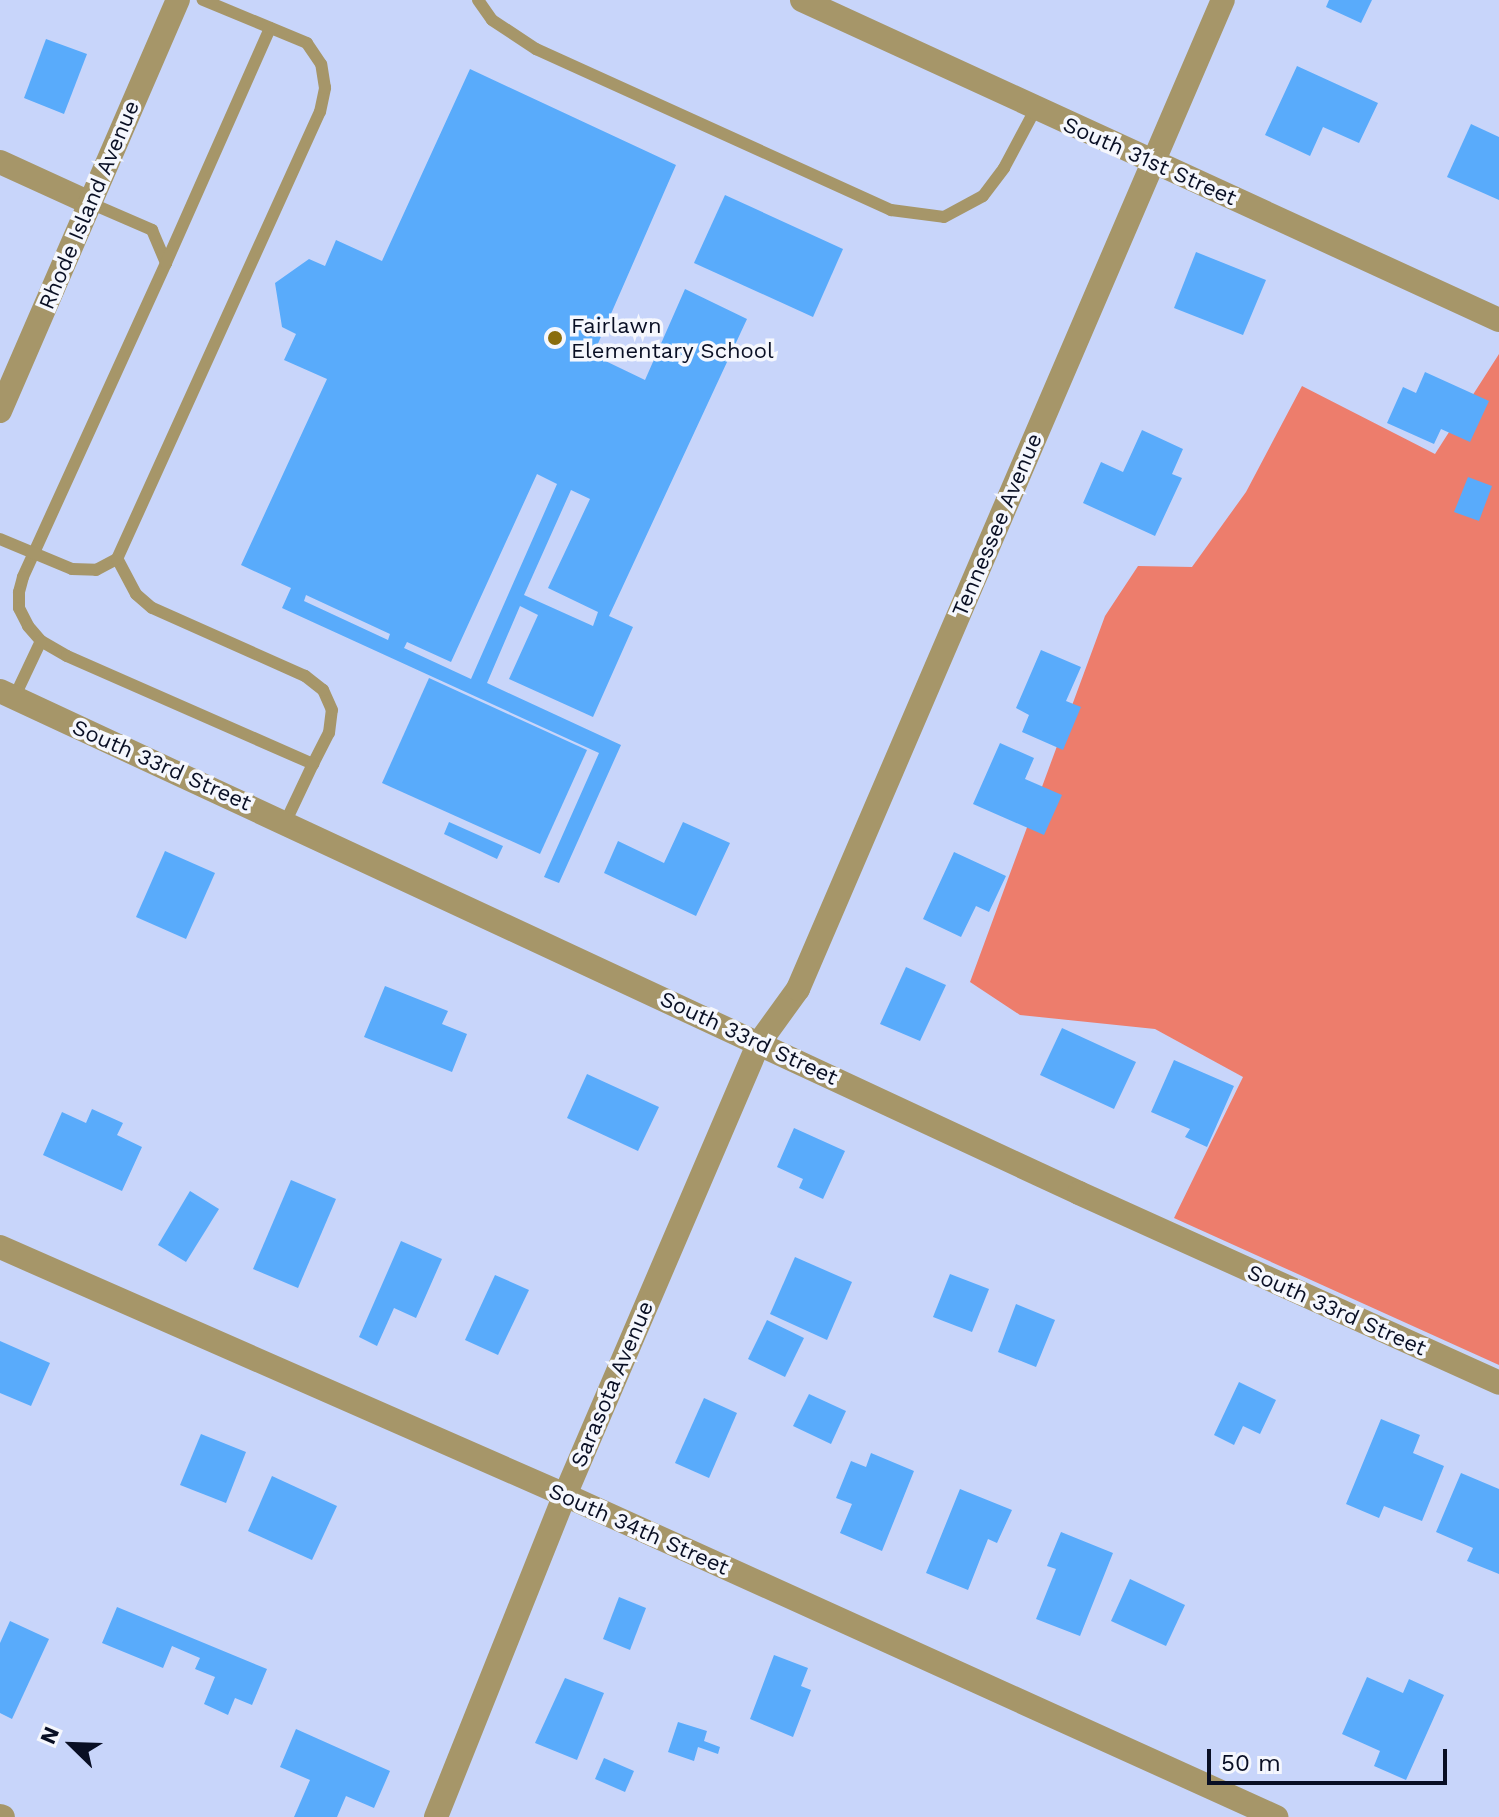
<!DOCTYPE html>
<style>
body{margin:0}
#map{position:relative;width:1499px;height:1817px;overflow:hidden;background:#c8d5fa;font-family:"Work Sans",sans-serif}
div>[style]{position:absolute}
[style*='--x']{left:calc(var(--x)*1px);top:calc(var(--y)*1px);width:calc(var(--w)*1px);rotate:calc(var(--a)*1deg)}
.forest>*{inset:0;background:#ed7d6c}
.building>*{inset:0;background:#59abfb}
.service>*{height:12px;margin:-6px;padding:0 6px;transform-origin:6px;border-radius:6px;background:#a69669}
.minor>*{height:24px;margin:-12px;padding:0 12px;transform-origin:12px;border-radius:12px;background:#a69669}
.tertiary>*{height:24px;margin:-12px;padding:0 12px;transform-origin:12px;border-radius:12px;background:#a69669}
.dots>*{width:22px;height:22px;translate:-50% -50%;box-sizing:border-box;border:4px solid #f5f7fd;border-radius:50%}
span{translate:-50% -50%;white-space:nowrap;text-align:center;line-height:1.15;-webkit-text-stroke:7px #f5f7fd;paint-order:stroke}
.street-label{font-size:22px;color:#090f24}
.poi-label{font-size:22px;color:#090f24}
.left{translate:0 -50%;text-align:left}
.north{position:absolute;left:32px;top:1705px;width:80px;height:80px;-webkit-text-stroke:6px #f5f7fd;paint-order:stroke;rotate:293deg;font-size:22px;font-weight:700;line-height:32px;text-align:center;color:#090f24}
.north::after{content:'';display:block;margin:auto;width:28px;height:36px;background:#090f24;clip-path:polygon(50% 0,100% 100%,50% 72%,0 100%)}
.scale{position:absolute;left:1207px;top:1749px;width:240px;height:36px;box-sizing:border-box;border:4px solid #090f24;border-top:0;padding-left:10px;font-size:24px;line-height:28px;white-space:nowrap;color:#090f24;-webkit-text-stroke:6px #f5f7fd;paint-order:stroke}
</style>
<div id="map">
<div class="forest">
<i style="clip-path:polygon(1499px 354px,1499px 1365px,1174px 1218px,1243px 1077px,1155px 1029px,1020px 1015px,970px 982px,1105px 616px,1138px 566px,1192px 567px,1246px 492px,1302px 386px,1435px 454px)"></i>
</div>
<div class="building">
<i style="clip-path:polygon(1329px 0,1372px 0,1361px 23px,1326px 7px)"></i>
<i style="clip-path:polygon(46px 39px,87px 54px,64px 114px,24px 98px)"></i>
<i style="clip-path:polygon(1297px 66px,1378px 103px,1359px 143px,1323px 127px,1310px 156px,1265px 135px)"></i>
<i style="clip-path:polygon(evenodd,470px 69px,676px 165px,593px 355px,645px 380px,685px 289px,747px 319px,609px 616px,633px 627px,593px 717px,509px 679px,538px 615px,520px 606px,487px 683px,621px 745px,559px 883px,544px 877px,599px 753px,282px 608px,291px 588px,241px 565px,327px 379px,284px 360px,296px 334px,282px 327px,275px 283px,309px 259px,325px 266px,336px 240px,382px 261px,470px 69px,537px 474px,557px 484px,471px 679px,404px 648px,407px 642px,451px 662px,537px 474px,470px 69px,571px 490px,590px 499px,548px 588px,598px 612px,593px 626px,524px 595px,571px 490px,470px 69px,306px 595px,390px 634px,388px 640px,304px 601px,306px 595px)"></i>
<i style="clip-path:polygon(1471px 124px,1499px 137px,1499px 200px,1447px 177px)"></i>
<i style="clip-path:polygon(725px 195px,843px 249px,813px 317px,694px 263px)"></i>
<i style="clip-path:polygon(1196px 252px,1266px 280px,1243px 335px,1174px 308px)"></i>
<i style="clip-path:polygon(1425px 372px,1489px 401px,1470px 442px,1441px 429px,1434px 444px,1387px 423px,1403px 387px,1416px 393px)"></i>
<i style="clip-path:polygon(1142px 430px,1183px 449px,1172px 474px,1182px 478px,1155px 536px,1083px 503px,1101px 462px,1123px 472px)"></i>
<i style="clip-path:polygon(1468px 477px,1492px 486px,1479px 521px,1454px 512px)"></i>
<i style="clip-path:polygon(1041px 650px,1081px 667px,1066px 701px,1081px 707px,1063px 750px,1022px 732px,1029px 715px,1016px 708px)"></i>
<i style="clip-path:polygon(429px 678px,587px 750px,540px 854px,382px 783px)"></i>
<i style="clip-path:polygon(1000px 743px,1034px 758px,1025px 779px,1062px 795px,1044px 835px,973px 804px)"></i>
<i style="clip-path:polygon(449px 822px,503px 846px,497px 859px,444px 834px)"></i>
<i style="clip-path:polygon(683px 822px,730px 843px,696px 916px,604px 873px,618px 841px,664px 863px)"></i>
<i style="clip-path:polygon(165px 851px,215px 873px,186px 939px,136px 917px)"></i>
<i style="clip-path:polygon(954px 852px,1006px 876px,989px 912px,976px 906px,961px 937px,923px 919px)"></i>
<i style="clip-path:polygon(906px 967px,946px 985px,920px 1041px,880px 1024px)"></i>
<i style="clip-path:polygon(385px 986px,448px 1011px,442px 1024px,467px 1034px,452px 1072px,364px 1037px)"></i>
<i style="clip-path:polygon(1062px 1028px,1136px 1062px,1114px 1109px,1040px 1075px)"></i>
<i style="clip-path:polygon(1174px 1060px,1234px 1086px,1207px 1147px,1185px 1137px,1190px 1129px,1151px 1112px)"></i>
<i style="clip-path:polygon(587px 1074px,659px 1107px,638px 1151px,567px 1118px)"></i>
<i style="clip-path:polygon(92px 1109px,123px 1123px,117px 1135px,142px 1147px,122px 1191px,43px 1155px,62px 1112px,86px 1123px)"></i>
<i style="clip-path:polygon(794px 1128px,845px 1151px,823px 1199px,799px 1188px,803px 1179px,777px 1167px)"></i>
<i style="clip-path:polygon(291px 1180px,336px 1199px,298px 1288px,253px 1269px)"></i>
<i style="clip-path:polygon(190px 1191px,219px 1209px,186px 1262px,158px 1245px)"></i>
<i style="clip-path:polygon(401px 1241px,442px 1259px,416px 1318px,394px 1308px,377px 1346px,359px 1337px)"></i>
<i style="clip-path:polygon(795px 1257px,852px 1282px,827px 1340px,770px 1314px)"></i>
<i style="clip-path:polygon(950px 1274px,989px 1289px,972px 1332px,933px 1317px)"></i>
<i style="clip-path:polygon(495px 1275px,529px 1290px,498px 1355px,465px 1340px)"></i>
<i style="clip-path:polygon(1016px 1304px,1055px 1320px,1036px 1367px,998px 1352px)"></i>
<i style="clip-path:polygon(767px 1320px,804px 1338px,785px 1377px,748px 1359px)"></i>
<i style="clip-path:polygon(0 1341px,50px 1363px,31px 1406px,0 1393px)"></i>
<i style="clip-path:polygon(1239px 1382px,1276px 1400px,1260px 1434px,1243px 1426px,1234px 1445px,1214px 1435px)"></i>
<i style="clip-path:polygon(809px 1394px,846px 1411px,831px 1444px,793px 1426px)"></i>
<i style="clip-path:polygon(704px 1398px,737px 1413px,709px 1478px,675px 1463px)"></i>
<i style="clip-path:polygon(1381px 1419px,1420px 1435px,1413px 1453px,1444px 1466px,1422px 1521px,1384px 1506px,1379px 1518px,1346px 1504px)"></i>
<i style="clip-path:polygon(201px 1434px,246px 1452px,226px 1503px,180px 1485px)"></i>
<i style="clip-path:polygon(871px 1453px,914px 1471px,882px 1551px,840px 1533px,852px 1504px,836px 1498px,851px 1461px,866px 1467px)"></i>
<i style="clip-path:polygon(1461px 1473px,1499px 1489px,1499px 1574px,1467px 1561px,1473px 1548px,1436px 1532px)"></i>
<i style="clip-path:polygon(272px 1476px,337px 1506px,312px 1560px,248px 1531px)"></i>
<i style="clip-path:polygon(960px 1489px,1012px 1510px,997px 1543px,988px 1539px,968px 1590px,926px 1573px)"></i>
<i style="clip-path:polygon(1061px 1532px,1113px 1553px,1080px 1636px,1036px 1619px,1056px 1569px,1047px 1566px)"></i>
<i style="clip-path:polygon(1130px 1579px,1185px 1605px,1166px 1646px,1111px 1621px)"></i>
<i style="clip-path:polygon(619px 1597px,646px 1608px,630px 1650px,603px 1639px)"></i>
<i style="clip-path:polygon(117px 1607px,267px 1669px,252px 1705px,235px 1698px,228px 1715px,204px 1704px,215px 1677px,195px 1669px,200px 1658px,172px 1646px,163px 1668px,102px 1643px)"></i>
<i style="clip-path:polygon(10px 1621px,49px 1639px,12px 1719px,0 1713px,0 1643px)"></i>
<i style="clip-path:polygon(774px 1655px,808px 1668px,801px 1686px,811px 1690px,793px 1737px,750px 1719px)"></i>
<i style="clip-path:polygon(1367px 1677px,1403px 1693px,1409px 1679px,1444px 1695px,1406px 1780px,1374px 1766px,1380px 1751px,1342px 1734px)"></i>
<i style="clip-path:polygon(565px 1678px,604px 1693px,577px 1760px,535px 1743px)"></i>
<i style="clip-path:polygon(678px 1722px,707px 1731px,704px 1741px,720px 1747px,718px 1754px,698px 1747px,694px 1761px,668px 1752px)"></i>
<i style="clip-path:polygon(296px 1729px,390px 1771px,374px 1808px,346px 1796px,337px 1817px,294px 1817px,310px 1780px,280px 1767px)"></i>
<i style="clip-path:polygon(604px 1758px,634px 1771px,625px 1792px,595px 1779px)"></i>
</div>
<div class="service">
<i style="--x:478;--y:0;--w:24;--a:55"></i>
<i style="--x:492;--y:20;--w:53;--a:33.4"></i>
<i style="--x:536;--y:49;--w:390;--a:24.4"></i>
<i style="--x:891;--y:210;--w:53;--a:7.5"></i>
<i style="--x:944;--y:217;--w:44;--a:-28.3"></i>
<i style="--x:983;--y:196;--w:35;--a:-53"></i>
<i style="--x:1004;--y:168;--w:66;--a:-61.9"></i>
<i style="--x:90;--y:203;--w:68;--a:23.5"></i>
<i style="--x:152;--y:230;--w:36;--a:67"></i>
<i style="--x:166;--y:263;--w:345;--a:114.5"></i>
<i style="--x:23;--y:577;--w:16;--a:105"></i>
<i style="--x:19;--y:592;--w:16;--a:90"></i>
<i style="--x:19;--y:608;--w:20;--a:63"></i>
<i style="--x:28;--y:626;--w:20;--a:49"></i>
<i style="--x:41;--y:641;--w:30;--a:30"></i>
<i style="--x:67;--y:656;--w:269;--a:23.7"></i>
<i style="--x:313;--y:764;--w:35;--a:-63"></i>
<i style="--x:329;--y:733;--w:23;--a:-83"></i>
<i style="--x:332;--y:710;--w:22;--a:-114"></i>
<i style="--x:323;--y:690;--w:23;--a:-142"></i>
<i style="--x:305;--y:676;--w:167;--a:-156"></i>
<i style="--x:152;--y:608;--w:21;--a:-139"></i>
<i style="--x:136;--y:594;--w:40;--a:-118"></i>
<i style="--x:166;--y:263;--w:257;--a:-66.1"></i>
<i style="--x:0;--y:539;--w:78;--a:22.6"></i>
<i style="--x:72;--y:569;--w:24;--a:2"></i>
<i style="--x:96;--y:570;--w:24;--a:-28"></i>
<i style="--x:117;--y:559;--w:491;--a:-65.6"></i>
<i style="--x:320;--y:112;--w:25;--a:-78"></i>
<i style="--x:325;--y:88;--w:24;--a:-99"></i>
<i style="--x:321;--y:64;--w:25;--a:-124"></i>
<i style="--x:307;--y:43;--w:113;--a:-157.5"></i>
<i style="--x:14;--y:698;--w:63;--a:-64.7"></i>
<i style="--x:286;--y:821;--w:63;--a:-64.7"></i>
</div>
<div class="minor">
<i style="--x:802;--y:0;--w:767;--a:24.66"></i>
<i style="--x:0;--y:162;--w:99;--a:24.5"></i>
<i style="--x:0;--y:411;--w:448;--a:-66.6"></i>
<i style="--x:0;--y:691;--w:1190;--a:24.95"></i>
<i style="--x:1079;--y:1193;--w:461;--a:24.3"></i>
<i style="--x:0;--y:1247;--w:617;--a:23.7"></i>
<i style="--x:565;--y:1495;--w:781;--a:24.36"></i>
<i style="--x:436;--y:1817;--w:347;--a:-68.2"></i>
<i style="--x:565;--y:1495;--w:492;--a:-66.8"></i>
<i style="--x:759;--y:1043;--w:67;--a:-54.2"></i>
<i style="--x:798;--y:989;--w:1076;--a:-66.75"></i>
</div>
<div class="tertiary">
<i style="--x:0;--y:1816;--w:3;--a:18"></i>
</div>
<div class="dots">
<i style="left:555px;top:338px;background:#896d0e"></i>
</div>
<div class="street-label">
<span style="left:1150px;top:161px;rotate:24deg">South 31st Street</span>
<span style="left:89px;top:205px;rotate:-67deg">Rhode Island Avenue</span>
<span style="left:997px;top:525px;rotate:-67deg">Tennessee Avenue</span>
<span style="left:162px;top:765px;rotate:24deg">South 33rd Street</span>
<span style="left:749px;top:1038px;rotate:25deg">South 33rd Street</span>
<span style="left:1337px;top:1310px;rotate:24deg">South 33rd Street</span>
<span style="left:612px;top:1384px;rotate:-67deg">Sarasota Avenue</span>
<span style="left:639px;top:1529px;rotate:24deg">South 34th Street</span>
</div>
<div class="poi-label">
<span class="left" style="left:571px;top:338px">Fairlawn<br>Elementary School</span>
</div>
<div class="north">N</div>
<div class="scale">50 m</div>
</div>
